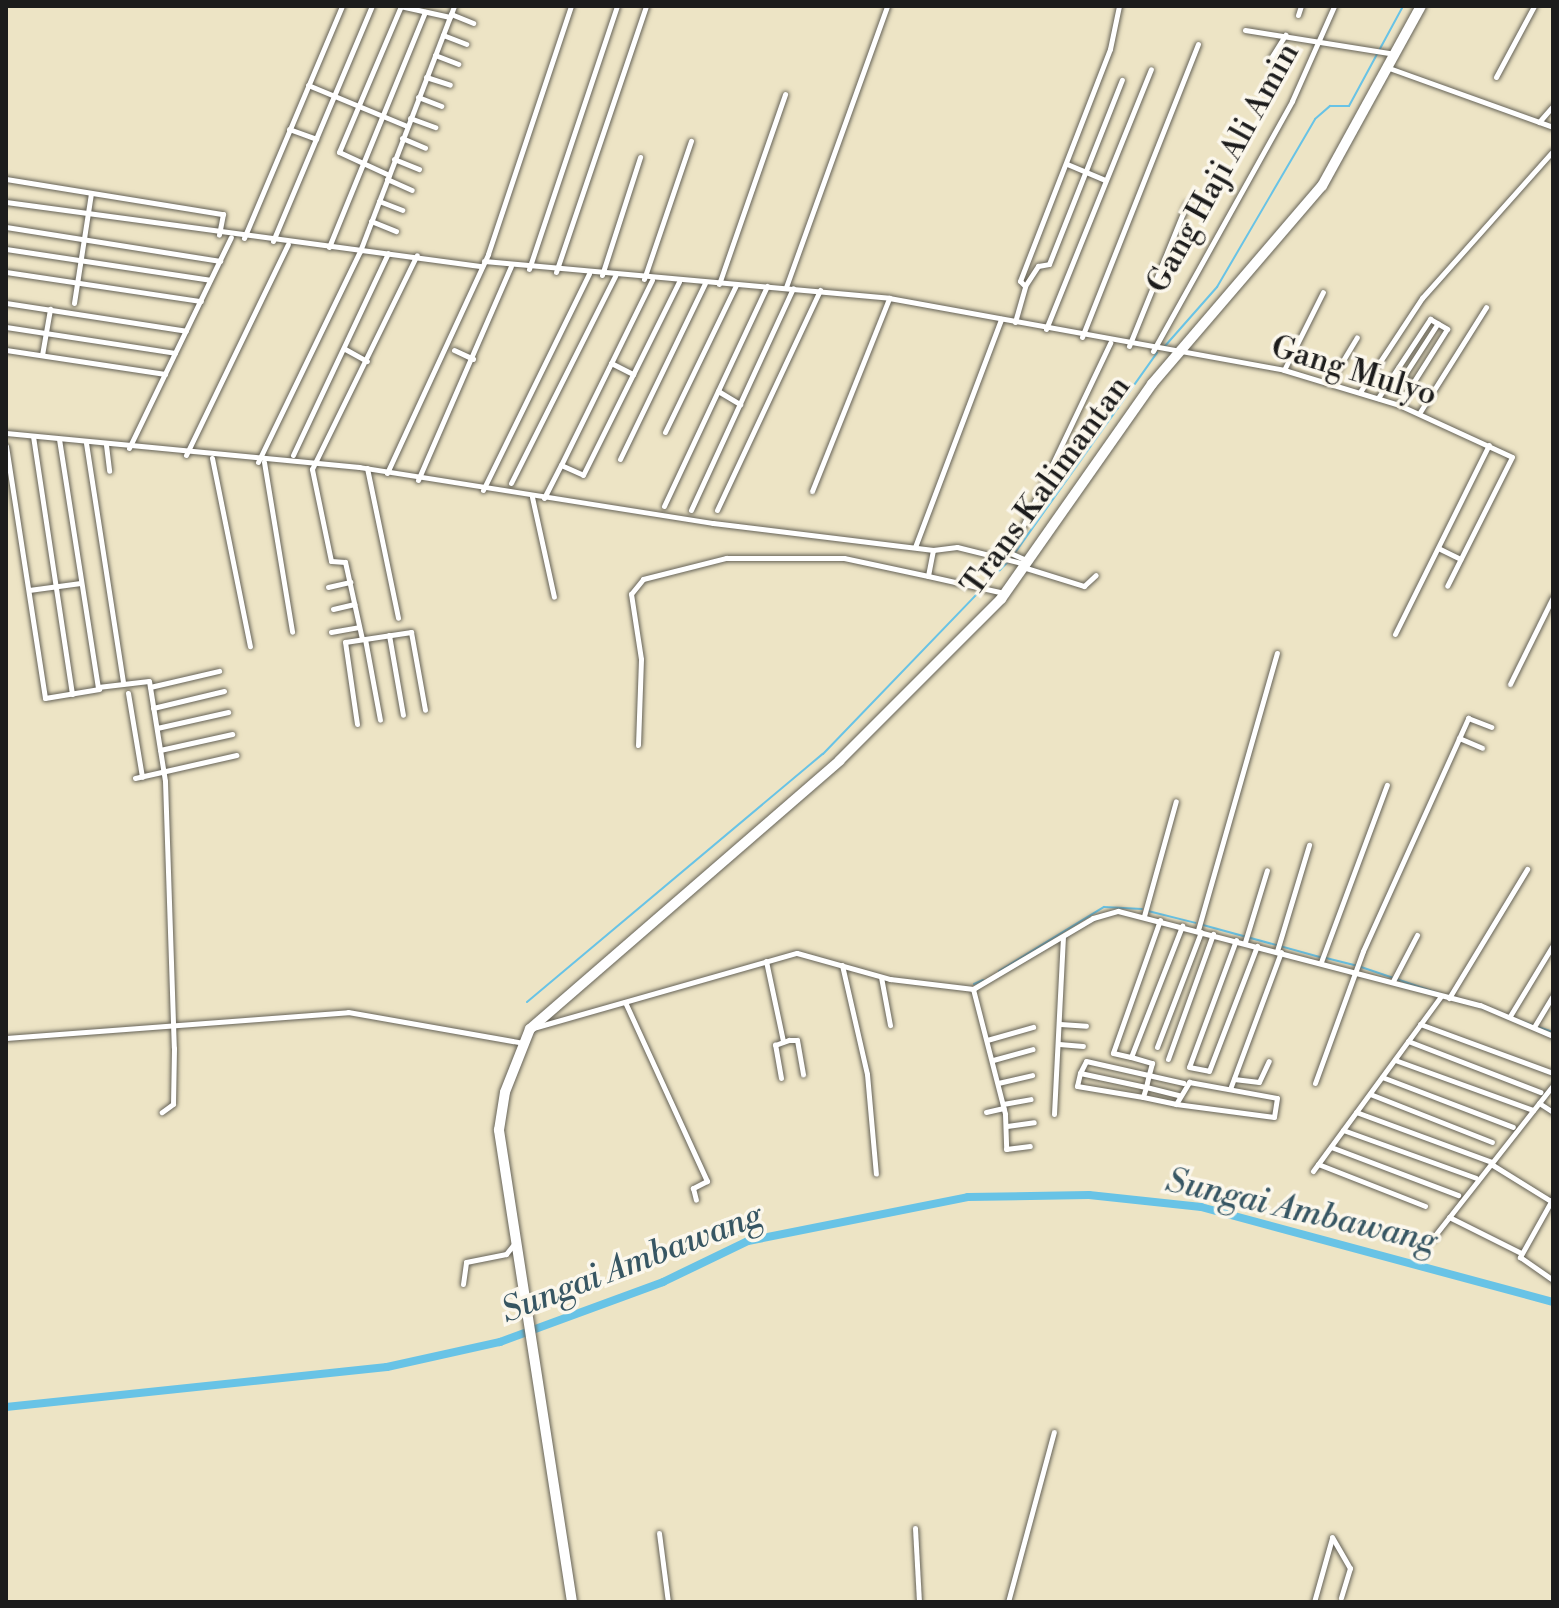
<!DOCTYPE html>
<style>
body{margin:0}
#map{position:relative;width:1559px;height:1608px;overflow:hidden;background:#ede4c5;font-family:"Libre Bodoni",serif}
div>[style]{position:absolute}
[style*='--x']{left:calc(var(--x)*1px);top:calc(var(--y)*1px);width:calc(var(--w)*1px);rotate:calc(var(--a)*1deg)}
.stream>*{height:2px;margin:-1px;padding:0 1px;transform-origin:1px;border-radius:1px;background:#68c3e6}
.river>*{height:8px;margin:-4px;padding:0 4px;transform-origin:4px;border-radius:4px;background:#68c3e6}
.roads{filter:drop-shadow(0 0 2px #656257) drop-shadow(0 0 2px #656257)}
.street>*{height:5px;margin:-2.5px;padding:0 2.5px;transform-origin:2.5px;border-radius:2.5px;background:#fff}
.highway>*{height:10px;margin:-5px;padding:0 5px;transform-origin:5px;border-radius:5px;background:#fff}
span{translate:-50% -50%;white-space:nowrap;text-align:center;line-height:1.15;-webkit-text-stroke:7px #fbf7ec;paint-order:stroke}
.street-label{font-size:32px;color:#1c1c1c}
.water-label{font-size:34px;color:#375663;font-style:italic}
.frame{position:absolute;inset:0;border:8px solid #1c1c1c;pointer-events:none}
</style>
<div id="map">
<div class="stream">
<i style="--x:1165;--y:346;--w:79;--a:-48.6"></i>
<i style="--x:1217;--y:287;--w:194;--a:-59.7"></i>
<i style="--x:1315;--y:119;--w:20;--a:-41"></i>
<i style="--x:1330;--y:106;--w:19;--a:0"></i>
<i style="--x:1349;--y:106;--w:114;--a:-61.6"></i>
<i style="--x:1014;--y:554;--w:247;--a:-54.6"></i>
<i style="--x:1148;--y:911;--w:49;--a:14"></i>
<i style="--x:1203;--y:925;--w:121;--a:15.3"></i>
<i style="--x:1326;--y:958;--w:30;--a:14"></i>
<i style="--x:1361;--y:967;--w:203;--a:18.7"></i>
<i style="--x:999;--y:971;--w:123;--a:-31.4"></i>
<i style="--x:1104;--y:907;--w:38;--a:3"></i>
<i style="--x:974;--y:984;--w:10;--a:-24"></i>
<i style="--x:527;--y:1002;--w:386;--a:-40"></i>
<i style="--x:823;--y:754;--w:267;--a:-46.1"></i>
</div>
<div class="river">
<i style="--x:6;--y:1407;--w:383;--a:-6"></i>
<i style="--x:387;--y:1367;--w:116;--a:-12.5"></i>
<i style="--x:500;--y:1342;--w:174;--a:-20.2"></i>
<i style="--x:663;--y:1282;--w:94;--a:-25.8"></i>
<i style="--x:748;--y:1241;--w:224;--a:-11.3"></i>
<i style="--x:968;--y:1197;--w:121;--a:-0.9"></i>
<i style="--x:1089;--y:1195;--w:113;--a:6.1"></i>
<i style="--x:1201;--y:1207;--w:365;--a:15.1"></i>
</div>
<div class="roads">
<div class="street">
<i style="--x:400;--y:6;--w:51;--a:12.4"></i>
<i style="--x:451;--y:14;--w:24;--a:22"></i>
<i style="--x:1298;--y:15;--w:9;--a:-72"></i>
<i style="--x:1245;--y:30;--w:152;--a:9.1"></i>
<i style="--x:443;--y:35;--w:25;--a:21"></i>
<i style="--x:435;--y:55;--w:25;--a:21"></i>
<i style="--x:1269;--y:61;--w:31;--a:-58"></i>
<i style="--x:1389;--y:68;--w:174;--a:19.8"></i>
<i style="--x:426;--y:77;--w:25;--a:18"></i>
<i style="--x:1496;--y:77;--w:81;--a:-61.8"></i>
<i style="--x:308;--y:85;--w:107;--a:22.5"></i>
<i style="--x:418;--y:97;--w:25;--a:21"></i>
<i style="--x:410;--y:118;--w:27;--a:20"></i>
<i style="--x:1539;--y:122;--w:21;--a:-49"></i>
<i style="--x:289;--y:129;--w:29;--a:20"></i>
<i style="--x:402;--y:138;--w:25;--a:23"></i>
<i style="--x:394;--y:159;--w:27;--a:22"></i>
<i style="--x:1067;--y:164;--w:41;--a:22.8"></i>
<i style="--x:389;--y:175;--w:55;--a:-155.3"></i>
<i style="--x:339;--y:152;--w:159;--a:-67"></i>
<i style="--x:6;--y:179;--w:220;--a:9.2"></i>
<i style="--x:223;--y:214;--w:21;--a:101"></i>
<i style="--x:387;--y:179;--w:27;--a:24"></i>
<i style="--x:379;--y:201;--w:25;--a:21"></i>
<i style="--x:6;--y:202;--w:480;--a:7.7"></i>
<i style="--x:371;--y:221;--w:27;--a:22"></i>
<i style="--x:6;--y:227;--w:217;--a:9"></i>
<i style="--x:244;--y:238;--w:252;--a:-67.1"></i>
<i style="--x:273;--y:241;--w:255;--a:-67.2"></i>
<i style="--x:329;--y:247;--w:254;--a:-67.8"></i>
<i style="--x:6;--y:249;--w:206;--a:8.6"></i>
<i style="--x:484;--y:261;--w:407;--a:5.2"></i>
<i style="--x:889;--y:298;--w:402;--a:10.3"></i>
<i style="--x:1284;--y:370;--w:120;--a:16.9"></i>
<i style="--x:1399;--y:405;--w:124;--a:24.7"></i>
<i style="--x:1512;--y:457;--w:144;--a:116.7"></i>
<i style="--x:529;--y:269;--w:277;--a:-71.5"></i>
<i style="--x:6;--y:272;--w:197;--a:8.5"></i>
<i style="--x:556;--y:272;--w:281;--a:-71.3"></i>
<i style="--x:602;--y:275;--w:124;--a:-72.1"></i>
<i style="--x:644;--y:279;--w:146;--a:-71.2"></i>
<i style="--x:652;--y:280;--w:206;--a:116.2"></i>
<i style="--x:561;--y:465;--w:24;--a:24"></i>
<i style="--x:583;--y:475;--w:216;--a:-63.6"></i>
<i style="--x:719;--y:284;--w:201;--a:-70.8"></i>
<i style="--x:1025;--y:286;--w:7;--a:-135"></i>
<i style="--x:1020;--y:281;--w:249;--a:-68.8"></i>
<i style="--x:1110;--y:49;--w:44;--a:-78.2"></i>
<i style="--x:786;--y:287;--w:299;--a:-70.2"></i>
<i style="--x:6;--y:303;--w:182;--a:8.8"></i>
<i style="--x:74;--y:303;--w:111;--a:-81.2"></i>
<i style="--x:1015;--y:322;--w:37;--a:-74"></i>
<i style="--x:1025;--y:286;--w:24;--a:-57"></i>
<i style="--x:1038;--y:266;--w:11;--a:-10"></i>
<i style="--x:1049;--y:264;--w:198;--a:-68.4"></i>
<i style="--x:6;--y:327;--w:171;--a:8.7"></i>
<i style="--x:1046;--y:329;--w:280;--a:-68"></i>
<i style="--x:1082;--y:337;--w:315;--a:-68.4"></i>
<i style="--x:1129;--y:346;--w:154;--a:-67.9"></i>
<i style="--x:345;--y:349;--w:25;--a:29"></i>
<i style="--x:6;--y:350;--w:161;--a:8.6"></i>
<i style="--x:454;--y:350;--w:21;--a:25"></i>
<i style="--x:1153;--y:351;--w:286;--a:-60.9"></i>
<i style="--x:1292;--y:101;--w:104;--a:-66.1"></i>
<i style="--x:42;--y:355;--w:47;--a:-80.1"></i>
<i style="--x:611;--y:363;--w:25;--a:27"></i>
<i style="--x:1284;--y:370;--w:87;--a:-63.4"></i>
<i style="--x:1330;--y:382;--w:52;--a:-59"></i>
<i style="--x:1412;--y:384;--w:11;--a:-142"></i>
<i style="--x:1403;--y:377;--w:64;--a:-57.1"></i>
<i style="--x:718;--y:391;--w:26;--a:31"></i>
<i style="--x:1360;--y:392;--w:113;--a:-56.6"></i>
<i style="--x:1422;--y:298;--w:197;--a:-48.3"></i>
<i style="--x:1378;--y:398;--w:95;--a:-56.6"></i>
<i style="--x:1430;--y:319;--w:20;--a:30"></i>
<i style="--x:1447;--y:329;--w:90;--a:122.3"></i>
<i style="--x:1420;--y:412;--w:124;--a:-57.8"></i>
<i style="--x:665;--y:432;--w:163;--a:-64.2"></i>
<i style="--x:6;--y:433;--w:355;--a:5.5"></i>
<i style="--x:359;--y:467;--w:358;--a:9"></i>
<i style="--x:713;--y:523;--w:222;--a:7"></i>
<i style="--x:933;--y:550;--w:24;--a:-7"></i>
<i style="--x:957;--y:547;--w:70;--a:14"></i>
<i style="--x:33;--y:436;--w:261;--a:81.4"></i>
<i style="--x:59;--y:439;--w:251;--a:81.1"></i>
<i style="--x:98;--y:687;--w:51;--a:-6.7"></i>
<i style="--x:149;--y:681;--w:101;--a:80.9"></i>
<i style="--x:165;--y:781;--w:267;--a:88.1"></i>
<i style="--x:174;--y:1048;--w:56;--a:91"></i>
<i style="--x:173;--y:1104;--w:14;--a:144"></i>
<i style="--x:86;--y:443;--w:243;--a:81.2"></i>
<i style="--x:106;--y:445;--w:26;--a:83"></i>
<i style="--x:6;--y:446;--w:255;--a:81.2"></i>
<i style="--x:45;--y:698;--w:55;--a:-9.5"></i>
<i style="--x:129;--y:448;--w:234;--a:-64.2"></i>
<i style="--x:186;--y:455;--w:234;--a:-64.2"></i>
<i style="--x:293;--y:455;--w:223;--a:-64.8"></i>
<i style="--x:212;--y:458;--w:192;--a:78.6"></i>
<i style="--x:620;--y:459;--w:195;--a:-64.2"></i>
<i style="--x:258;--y:462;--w:234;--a:-64.2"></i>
<i style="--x:360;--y:251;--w:262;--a:-69"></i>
<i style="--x:264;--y:462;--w:172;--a:80.6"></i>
<i style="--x:367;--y:468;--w:153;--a:78.3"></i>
<i style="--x:387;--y:473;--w:241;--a:-65.2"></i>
<i style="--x:488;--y:254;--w:262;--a:-71.5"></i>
<i style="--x:418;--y:480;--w:233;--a:-66.5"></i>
<i style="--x:511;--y:483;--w:232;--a:-63.3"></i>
<i style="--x:483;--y:490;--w:241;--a:-63.9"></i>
<i style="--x:812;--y:491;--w:208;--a:-68.2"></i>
<i style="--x:532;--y:497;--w:102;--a:77.6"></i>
<i style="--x:544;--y:498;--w:37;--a:-63"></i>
<i style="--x:664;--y:506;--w:243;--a:-64.9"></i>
<i style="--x:691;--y:510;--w:244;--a:-65.3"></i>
<i style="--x:717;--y:510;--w:243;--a:-64.9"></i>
<i style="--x:915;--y:547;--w:244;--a:-69.3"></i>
<i style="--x:1438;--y:548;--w:25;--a:26"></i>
<i style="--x:933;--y:550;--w:26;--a:101"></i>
<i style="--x:928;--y:576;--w:78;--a:12.6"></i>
<i style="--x:1026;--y:560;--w:17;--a:-156"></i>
<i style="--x:1010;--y:553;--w:233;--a:-64.5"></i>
<i style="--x:1026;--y:568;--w:61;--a:17.2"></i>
<i style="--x:1084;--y:586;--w:16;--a:-43"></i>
<i style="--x:328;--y:587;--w:23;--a:-13"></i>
<i style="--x:29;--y:590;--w:52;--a:-7.7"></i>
<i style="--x:333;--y:609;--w:22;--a:-13"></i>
<i style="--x:331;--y:632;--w:28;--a:-10"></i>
<i style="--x:1395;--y:634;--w:211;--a:-63.6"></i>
<i style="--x:389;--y:635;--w:81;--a:80.1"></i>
<i style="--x:362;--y:639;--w:79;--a:-102.4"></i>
<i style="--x:345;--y:562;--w:14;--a:-176"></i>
<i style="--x:331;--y:561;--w:94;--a:-101.7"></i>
<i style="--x:312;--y:469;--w:238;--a:-63.9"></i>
<i style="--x:365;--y:639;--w:82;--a:79.5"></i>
<i style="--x:1510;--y:684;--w:97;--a:-63.7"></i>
<i style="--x:150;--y:687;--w:71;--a:-13.1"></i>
<i style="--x:128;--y:693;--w:85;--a:80.5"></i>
<i style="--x:153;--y:708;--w:73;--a:-13.5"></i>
<i style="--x:357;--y:724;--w:83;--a:-98.3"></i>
<i style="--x:345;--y:642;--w:67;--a:-8.6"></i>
<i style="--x:411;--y:632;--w:79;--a:79.8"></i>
<i style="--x:157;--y:728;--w:73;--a:-12.7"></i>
<i style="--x:1459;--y:738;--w:25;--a:23"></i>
<i style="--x:638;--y:745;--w:86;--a:-88"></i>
<i style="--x:641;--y:659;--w:66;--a:-98.7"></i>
<i style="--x:631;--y:594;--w:19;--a:-51"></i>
<i style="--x:643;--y:579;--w:86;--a:-14.2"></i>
<i style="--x:726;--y:558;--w:118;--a:0"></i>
<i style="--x:844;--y:558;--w:86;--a:12.1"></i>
<i style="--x:160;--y:750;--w:74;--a:-12.5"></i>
<i style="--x:135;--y:778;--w:104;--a:-12.8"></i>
<i style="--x:1144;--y:916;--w:119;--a:-74.5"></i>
<i style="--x:1160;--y:920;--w:141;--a:109.5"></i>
<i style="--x:1113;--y:1053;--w:18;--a:13"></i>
<i style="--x:1131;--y:1057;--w:141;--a:-68.7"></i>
<i style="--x:1198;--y:930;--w:288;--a:-74.1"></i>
<i style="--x:1236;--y:940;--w:135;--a:110.3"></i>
<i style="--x:1189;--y:1067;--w:20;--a:11"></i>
<i style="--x:1209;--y:1071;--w:134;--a:-69"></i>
<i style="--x:1245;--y:942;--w:75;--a:-73"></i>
<i style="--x:1277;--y:951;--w:111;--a:-73.2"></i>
<i style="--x:766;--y:961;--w:82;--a:78"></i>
<i style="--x:1321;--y:962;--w:189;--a:-69.6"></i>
<i style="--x:842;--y:965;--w:112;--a:77.1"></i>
<i style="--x:867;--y:1074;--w:100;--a:84.9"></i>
<i style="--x:881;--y:977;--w:49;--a:79.4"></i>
<i style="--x:1393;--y:981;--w:52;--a:-62.4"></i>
<i style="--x:973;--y:989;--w:129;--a:75.6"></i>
<i style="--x:1005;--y:1114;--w:35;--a:88"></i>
<i style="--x:1006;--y:1149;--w:24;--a:-7"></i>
<i style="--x:1449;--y:998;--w:151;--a:-58.8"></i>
<i style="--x:625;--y:1002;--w:197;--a:65.4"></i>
<i style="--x:707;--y:1181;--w:16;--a:153"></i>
<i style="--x:693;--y:1188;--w:12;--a:76"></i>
<i style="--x:1510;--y:1016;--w:83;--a:-58.8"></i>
<i style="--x:1060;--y:1024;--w:26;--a:4"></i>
<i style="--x:1420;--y:1024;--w:142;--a:20.2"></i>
<i style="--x:1534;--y:1027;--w:37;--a:-59"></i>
<i style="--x:533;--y:1028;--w:274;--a:-15.9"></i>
<i style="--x:797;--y:953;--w:97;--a:15.6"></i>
<i style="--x:890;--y:979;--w:84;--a:6.9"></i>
<i style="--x:973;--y:989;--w:139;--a:-30.6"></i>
<i style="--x:1093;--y:918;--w:26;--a:-16"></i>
<i style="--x:1118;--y:911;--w:374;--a:14.6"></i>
<i style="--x:1480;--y:1005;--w:79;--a:23"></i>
<i style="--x:6;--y:1038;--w:343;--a:-4.3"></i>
<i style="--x:348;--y:1012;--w:178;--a:10"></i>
<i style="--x:987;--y:1040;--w:48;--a:-15.8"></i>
<i style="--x:1408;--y:1041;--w:142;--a:21.1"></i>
<i style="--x:1059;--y:1044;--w:24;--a:5"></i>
<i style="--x:1157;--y:1047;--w:123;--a:-69.1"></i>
<i style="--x:1131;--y:1057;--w:22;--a:16"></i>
<i style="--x:1152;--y:1063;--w:11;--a:105"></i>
<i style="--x:1149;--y:1074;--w:13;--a:103"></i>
<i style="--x:1146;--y:1087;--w:10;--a:107"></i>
<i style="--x:1143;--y:1097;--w:67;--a:-170.5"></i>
<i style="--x:1077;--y:1086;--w:13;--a:-77"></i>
<i style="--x:1080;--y:1073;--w:67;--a:12"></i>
<i style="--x:1146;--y:1087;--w:34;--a:14"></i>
<i style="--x:1168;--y:1059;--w:133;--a:-70.2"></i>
<i style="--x:993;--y:1060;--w:41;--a:-15.4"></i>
<i style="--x:1395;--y:1060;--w:147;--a:19.9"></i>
<i style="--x:1080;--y:1073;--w:13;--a:-63"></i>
<i style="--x:1086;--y:1061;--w:100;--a:12.7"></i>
<i style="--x:1382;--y:1077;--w:140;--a:20.9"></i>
<i style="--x:781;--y:1078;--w:34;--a:-100"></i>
<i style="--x:775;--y:1045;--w:15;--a:-20"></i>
<i style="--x:789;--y:1040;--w:8;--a:0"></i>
<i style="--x:797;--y:1040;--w:35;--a:80"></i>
<i style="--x:1234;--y:1079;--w:25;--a:7"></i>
<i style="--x:1259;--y:1082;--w:23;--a:-65"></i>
<i style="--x:1189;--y:1082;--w:89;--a:10.3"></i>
<i style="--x:1277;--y:1098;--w:19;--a:99"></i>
<i style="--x:1274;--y:1117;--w:99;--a:-172.4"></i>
<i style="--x:1176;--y:1104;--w:26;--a:-59"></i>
<i style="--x:998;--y:1083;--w:35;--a:-13"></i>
<i style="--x:1315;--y:1083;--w:140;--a:-70"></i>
<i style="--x:1363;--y:951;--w:256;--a:-65.7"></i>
<i style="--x:1468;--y:718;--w:25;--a:21"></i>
<i style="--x:1230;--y:1089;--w:146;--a:-69.6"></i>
<i style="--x:1370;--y:1094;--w:131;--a:21.5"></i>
<i style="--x:1143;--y:1097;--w:34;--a:12"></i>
<i style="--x:1539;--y:1103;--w:17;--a:33"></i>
<i style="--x:1003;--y:1104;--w:28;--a:-10"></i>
<i style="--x:986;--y:1112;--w:18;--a:-13"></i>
<i style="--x:1356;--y:1112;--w:145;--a:20.2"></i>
<i style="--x:1054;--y:1114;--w:177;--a:-87.1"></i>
<i style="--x:1007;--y:1126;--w:27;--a:-8"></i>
<i style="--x:1343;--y:1130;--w:141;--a:19.8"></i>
<i style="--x:1331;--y:1147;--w:136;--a:20.7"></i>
<i style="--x:1318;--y:1164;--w:115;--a:21.4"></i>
<i style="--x:1491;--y:1164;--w:70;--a:31.7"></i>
<i style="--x:1313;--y:1171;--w:217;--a:-53.8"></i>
<i style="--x:1553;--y:1198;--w:68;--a:119.2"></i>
<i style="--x:1520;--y:1257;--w:40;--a:34.9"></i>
<i style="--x:1449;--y:1217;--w:80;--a:26.6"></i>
<i style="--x:1432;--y:1239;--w:196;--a:-51.8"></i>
<i style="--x:463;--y:1284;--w:22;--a:-82"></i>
<i style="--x:466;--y:1262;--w:41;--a:-11.3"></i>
<i style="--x:506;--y:1254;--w:13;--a:-51"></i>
<i style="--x:915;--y:1528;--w:74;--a:86.9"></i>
<i style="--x:659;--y:1533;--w:70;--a:82.6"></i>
<i style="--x:1332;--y:1537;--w:36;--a:60"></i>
<i style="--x:1350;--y:1568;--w:31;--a:107"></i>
<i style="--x:1008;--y:1602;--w:176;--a:-74.9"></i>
<i style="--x:1314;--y:1602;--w:66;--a:-74.3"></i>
</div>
<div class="highway">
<i style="--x:572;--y:1602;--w:478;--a:-98.8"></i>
<i style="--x:499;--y:1130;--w:38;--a:-81"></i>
<i style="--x:505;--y:1092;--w:68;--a:-68.4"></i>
<i style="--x:530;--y:1029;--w:410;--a:-40.9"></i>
<i style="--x:840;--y:760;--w:228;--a:-45"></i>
<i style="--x:1001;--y:599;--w:263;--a:-54.9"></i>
<i style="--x:1152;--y:384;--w:261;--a:-49.4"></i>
<i style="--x:1322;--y:186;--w:205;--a:-61.2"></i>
</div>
</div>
<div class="street-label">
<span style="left:1223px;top:168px;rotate:-61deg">Gang Haji Ali Amin</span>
<span style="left:1354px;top:371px;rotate:17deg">Gang Mulyo</span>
<span style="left:1046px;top:486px;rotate:-54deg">Trans Kalimantan</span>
</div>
<div class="water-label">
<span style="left:1301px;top:1212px;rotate:13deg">Sungai Ambawang</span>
<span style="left:632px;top:1264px;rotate:-21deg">Sungai Ambawang</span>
</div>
<div class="frame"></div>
</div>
